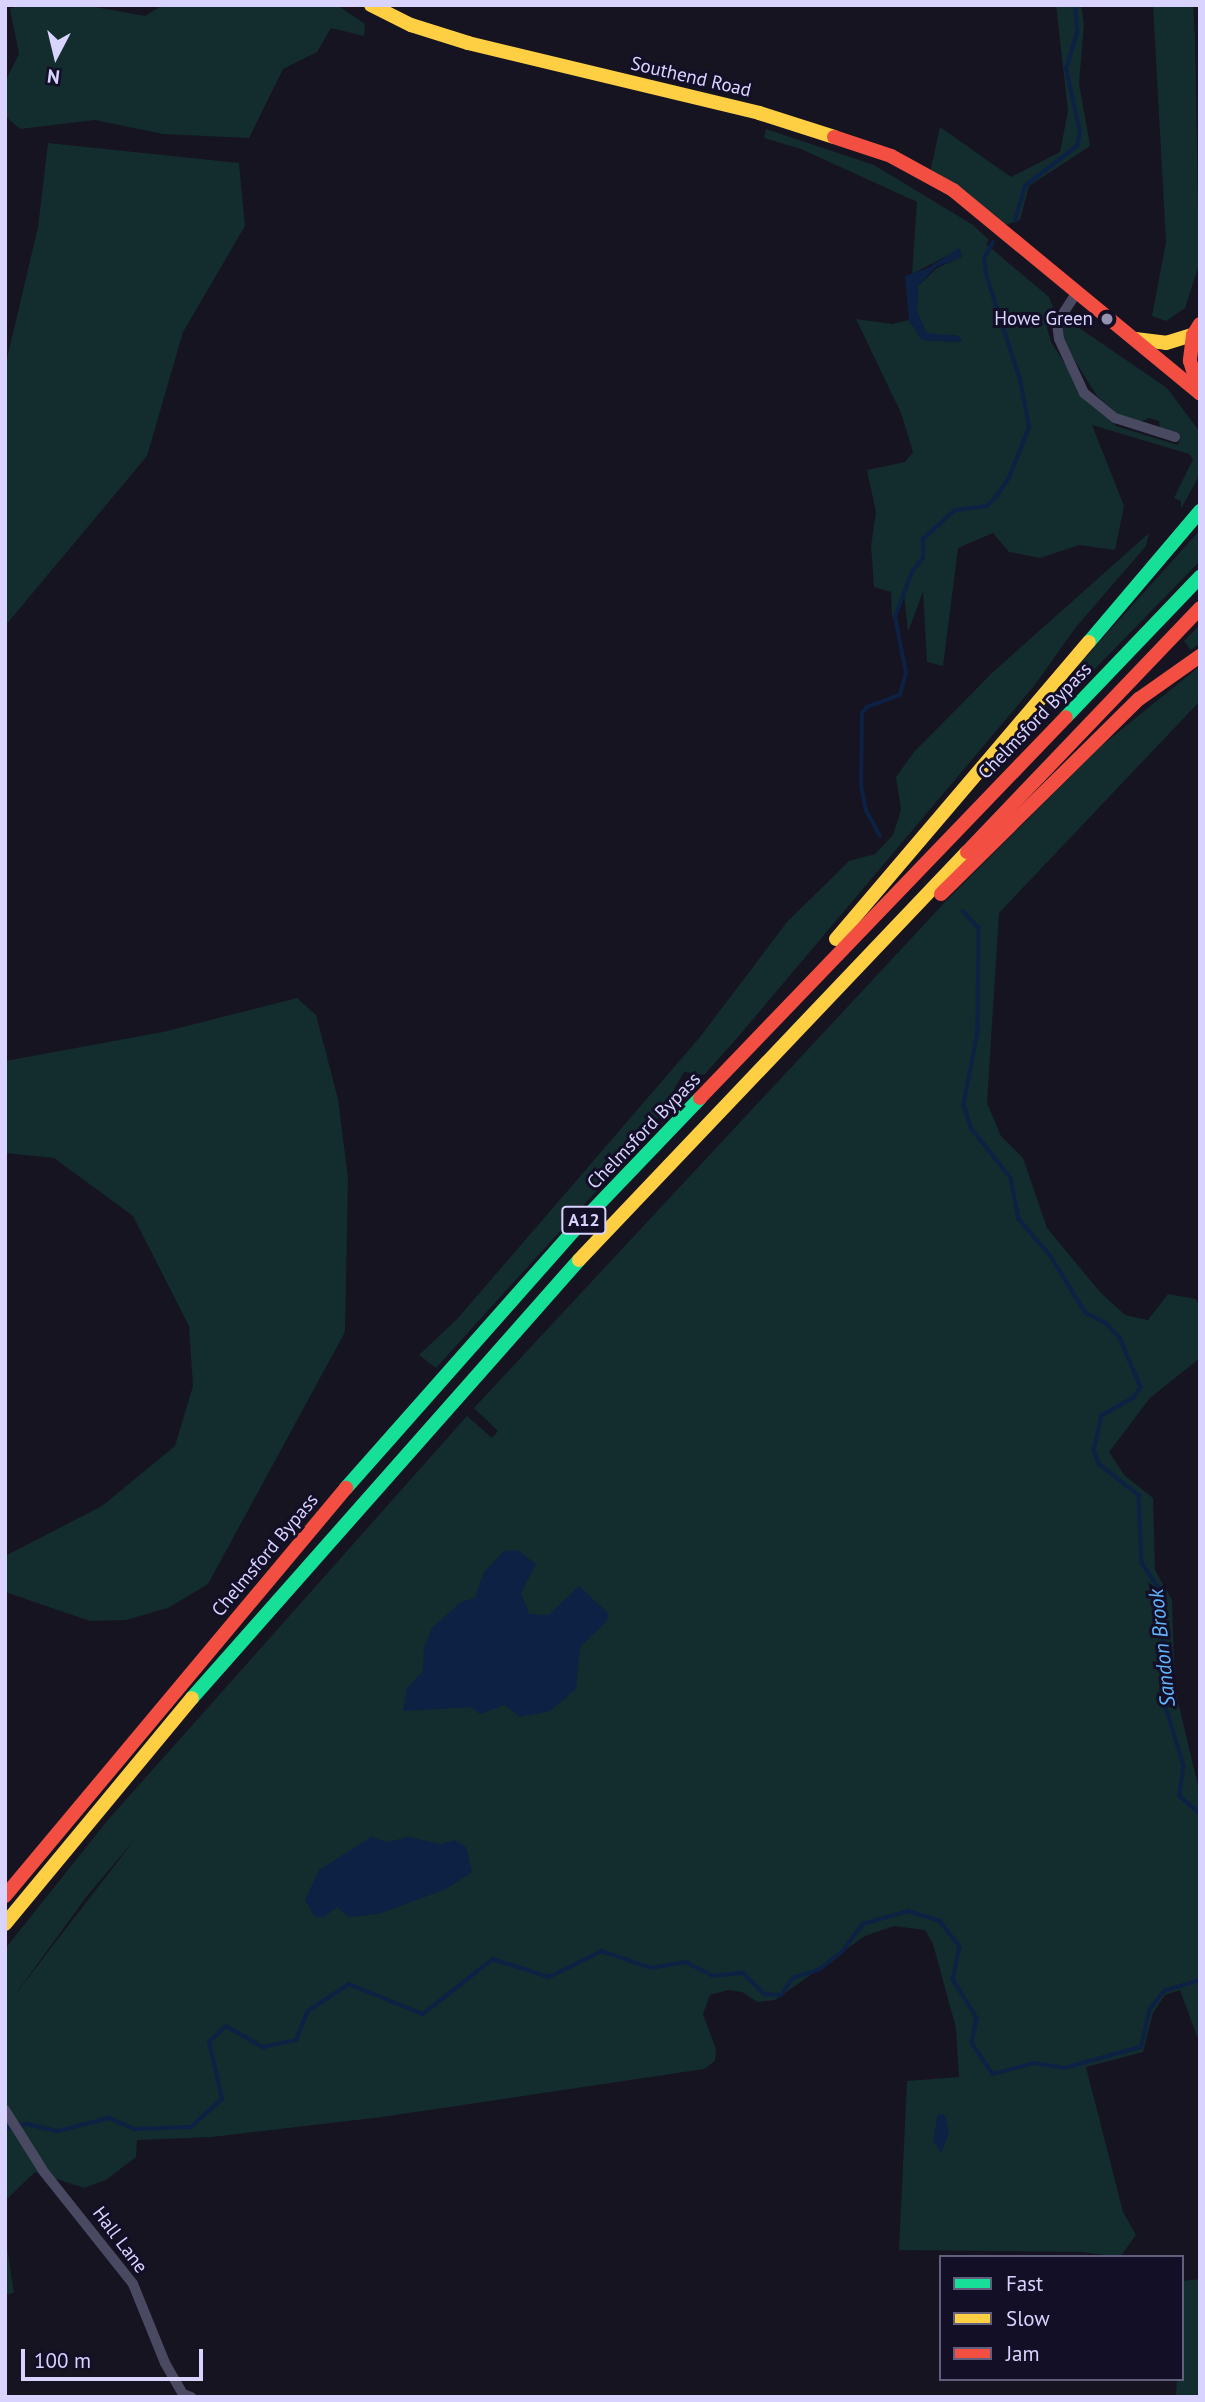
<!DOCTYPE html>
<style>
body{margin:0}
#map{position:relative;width:1205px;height:2402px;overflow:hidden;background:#161421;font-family:"PT Sans",sans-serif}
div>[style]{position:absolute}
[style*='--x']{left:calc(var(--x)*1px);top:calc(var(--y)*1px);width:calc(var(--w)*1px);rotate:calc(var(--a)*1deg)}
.green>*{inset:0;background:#132c2d}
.water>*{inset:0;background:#0d2144}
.stream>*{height:3.5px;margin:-1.75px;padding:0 1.75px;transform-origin:1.75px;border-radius:1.75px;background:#0d2144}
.street>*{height:10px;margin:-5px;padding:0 5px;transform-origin:5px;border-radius:5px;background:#4a4962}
.fast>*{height:14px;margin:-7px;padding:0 7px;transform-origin:7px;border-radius:7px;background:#16e098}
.slow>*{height:14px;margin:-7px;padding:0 7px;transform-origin:7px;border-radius:7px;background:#ffcf43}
.jam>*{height:14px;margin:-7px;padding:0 7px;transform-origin:7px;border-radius:7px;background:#f24e42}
.dots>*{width:19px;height:19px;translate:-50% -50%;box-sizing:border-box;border:4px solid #130f26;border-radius:50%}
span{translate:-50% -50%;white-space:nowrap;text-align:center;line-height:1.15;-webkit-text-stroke:6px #130f26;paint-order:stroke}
.shield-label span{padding:2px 5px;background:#130f26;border:2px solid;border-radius:5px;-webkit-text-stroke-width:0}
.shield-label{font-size:18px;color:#d9d4ff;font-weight:700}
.street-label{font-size:19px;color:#d9d4ff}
.poi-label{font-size:19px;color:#d9d4ff}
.right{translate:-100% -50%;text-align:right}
.water-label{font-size:21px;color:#62b6ff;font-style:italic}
.frame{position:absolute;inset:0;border:7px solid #d9d4ff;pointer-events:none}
.legend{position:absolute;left:939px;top:2255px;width:245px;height:126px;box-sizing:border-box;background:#130f26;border:2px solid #625e7d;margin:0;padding:9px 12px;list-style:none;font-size:21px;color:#d9d4ff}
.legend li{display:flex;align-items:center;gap:14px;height:35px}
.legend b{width:35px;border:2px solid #625e7d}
.north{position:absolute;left:21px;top:21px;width:70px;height:70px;-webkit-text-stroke:5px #130f26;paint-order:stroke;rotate:187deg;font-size:19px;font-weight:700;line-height:28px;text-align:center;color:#d9d4ff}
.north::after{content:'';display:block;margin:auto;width:24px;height:32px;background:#d9d4ff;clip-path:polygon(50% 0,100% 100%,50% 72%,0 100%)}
.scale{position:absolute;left:21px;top:2349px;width:182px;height:32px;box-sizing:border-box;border:4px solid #d9d4ff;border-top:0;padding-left:9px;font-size:21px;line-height:24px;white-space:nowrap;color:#d9d4ff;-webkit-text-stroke:5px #130f26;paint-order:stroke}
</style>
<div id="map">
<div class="green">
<i style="clip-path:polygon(19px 5px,84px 5px,145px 16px,163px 5px,337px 5px,365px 24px,364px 36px,331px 28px,317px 52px,283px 69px,249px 138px,163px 134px,95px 120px,20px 129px,5px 116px,5px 82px,19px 54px,10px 9px)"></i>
<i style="clip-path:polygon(1056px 5px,1081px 5px,1084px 24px,1079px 83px,1090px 146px,1029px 186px,1020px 220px,1005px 225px,930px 172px,940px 127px,1011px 177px,1060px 152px,1068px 111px)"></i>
<i style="clip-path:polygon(1153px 5px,1193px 5px,1195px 37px,1199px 265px,1185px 308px,1166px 321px,1152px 316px,1166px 242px)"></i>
<i style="clip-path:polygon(766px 129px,874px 165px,973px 225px,989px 240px,986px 244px,1049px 297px,1053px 307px,1047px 328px,1051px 342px,1084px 393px,1116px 426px,1178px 445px,1180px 438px,1160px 428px,1159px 421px,1149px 418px,1132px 426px,1097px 396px,1065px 345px,1060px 324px,1072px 323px,1167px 388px,1200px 432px,1200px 474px,1181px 509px,1181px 501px,1174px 498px,1193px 459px,1189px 454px,1092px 425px,1124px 506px,1115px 550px,1079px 545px,1040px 558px,1009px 552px,993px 533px,958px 548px,943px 666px,927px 662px,923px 592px,908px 632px,904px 594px,892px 618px,891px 592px,874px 587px,871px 546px,876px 512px,867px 470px,905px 462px,913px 452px,901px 413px,856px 319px,892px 324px,909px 320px,923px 340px,961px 342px,959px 336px,926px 334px,917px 311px,918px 286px,937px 268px,961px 257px,960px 249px,912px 274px,917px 202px,801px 149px,764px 138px)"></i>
<i style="clip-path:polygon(48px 143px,239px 163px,245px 226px,183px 332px,147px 456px,5px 626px,5px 367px,38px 227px)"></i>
<i style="clip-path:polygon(1200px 530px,1200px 561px,1088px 676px,1079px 675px,1077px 667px)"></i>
<i style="clip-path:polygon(1149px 533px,1146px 546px,1076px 627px,1034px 686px,738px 1037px,704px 1075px,684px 1072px,649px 1133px,436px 1368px,419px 1355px,458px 1318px,700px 1037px,787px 922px,849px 861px,875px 854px,893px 835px,901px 810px,896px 777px,914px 752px,992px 673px)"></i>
<i style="clip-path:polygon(1200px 625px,1200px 643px,1191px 650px,1184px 641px)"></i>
<i style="clip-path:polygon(evenodd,1200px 666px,1200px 701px,999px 913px,987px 1103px,1001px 1136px,1023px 1158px,1047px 1228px,1100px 1292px,1125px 1315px,1148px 1320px,1168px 1294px,1196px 1299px,1200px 1308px,1200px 1358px,1150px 1398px,1109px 1452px,1125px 1476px,1153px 1498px,1155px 1570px,1172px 1600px,1175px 1689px,1200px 1794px,1200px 2044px,1180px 1990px,1165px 1995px,1153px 2013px,1143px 2052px,1086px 2067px,1123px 2212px,1136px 2235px,1120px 2257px,1082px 2252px,899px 2250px,907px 2081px,959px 2077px,956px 2028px,933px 1944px,925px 1930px,894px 1926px,865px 1936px,775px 2000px,757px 2002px,742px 1992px,728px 1990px,710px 1995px,703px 2014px,716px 2049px,715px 2061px,704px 2069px,382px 2117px,212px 2137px,137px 2140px,136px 2157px,106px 2180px,84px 2188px,35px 2172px,5px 2201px,5px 1949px,107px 1821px,467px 1416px,492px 1438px,498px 1431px,474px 1408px,947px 900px,1101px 746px,1200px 666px,135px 1839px,14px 1996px,87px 1896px,135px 1839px)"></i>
<i style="clip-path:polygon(297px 998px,316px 1015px,338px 1099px,348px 1178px,345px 1332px,208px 1584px,168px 1608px,126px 1620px,90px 1621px,5px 1592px,5px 1556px,102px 1506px,175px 1446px,193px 1386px,189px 1326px,133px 1216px,54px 1158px,5px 1153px,5px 1061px,163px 1032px)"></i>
<i style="clip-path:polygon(5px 2234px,14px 2293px,5px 2295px)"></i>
<i style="clip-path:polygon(1200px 2279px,1200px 2397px,1176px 2397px,1177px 2379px,1182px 2379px,1183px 2281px)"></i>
</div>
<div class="water">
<i style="clip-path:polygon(959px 248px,962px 257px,936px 267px,918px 286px,917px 311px,926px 333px,959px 336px,962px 342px,922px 340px,909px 320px,905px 276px,928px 268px)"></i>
<i style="clip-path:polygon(517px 1550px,536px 1564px,521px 1593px,529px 1614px,549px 1615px,579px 1586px,608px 1613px,607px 1621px,580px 1647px,576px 1689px,550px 1711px,520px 1717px,505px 1705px,480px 1714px,471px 1707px,403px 1711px,407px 1688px,423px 1671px,424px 1648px,432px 1628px,461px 1602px,475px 1598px,484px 1572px,504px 1551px)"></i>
<i style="clip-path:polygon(371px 1837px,388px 1842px,408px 1837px,441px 1844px,454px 1840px,466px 1847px,472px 1872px,446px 1889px,379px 1914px,349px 1917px,337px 1907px,324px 1917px,315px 1917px,305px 1900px,319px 1870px)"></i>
<i style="clip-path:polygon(938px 2114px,945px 2115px,949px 2133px,941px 2153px,933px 2140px)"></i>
</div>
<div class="stream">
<i style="--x:1015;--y:221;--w:36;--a:-74"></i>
<i style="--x:1025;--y:186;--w:66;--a:-37.6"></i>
<i style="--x:1077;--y:146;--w:14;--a:-78"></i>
<i style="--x:1080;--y:132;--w:65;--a:-102.5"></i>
<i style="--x:1066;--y:69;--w:39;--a:-73"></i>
<i style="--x:1077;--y:32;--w:27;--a:-94"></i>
<i style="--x:880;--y:836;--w:29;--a:-119"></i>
<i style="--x:866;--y:811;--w:25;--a:-101"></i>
<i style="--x:861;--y:786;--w:73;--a:-89.2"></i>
<i style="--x:862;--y:713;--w:8;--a:-50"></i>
<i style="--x:867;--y:707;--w:35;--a:-20"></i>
<i style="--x:900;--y:695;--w:23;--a:-75"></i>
<i style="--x:906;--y:673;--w:57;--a:-101.1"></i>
<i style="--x:895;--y:617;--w:48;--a:-69.3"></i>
<i style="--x:912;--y:572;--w:18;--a:-52"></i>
<i style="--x:923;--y:558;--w:19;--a:-90"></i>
<i style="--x:923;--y:539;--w:43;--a:-42.2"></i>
<i style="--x:955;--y:510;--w:32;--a:-7"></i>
<i style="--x:987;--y:506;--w:13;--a:-45"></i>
<i style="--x:996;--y:497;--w:23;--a:-56"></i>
<i style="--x:1009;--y:478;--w:55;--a:-68.6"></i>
<i style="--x:1029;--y:427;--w:48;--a:-100.8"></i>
<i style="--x:1020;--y:380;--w:107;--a:-107.9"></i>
<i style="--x:987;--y:278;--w:19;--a:-99"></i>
<i style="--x:984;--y:259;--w:19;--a:-62"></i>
<i style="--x:963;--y:911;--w:23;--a:47"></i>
<i style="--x:979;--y:928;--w:104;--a:90.6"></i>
<i style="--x:978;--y:1032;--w:74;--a:100.9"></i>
<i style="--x:964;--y:1105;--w:25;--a:72"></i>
<i style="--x:972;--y:1129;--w:63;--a:51.5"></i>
<i style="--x:1011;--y:1178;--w:42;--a:79"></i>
<i style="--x:1019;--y:1219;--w:48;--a:49.3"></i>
<i style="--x:1050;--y:1255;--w:68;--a:58.2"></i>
<i style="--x:1086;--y:1313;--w:22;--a:27"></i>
<i style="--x:1106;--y:1323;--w:21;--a:47"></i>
<i style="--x:1120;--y:1338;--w:53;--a:66.8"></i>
<i style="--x:1141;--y:1387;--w:13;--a:122"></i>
<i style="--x:1134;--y:1398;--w:37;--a:151"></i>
<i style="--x:1102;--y:1416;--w:35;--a:103"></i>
<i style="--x:1094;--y:1450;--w:15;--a:70"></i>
<i style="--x:1099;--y:1464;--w:51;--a:37.8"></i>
<i style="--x:1139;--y:1495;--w:68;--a:87.5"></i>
<i style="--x:1142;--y:1563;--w:30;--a:56"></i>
<i style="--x:1159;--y:1588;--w:70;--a:85.1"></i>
<i style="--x:1165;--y:1658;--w:36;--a:95"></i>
<i style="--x:1162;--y:1694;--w:75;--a:73"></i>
<i style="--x:1184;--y:1766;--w:30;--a:98"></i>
<i style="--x:1180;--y:1796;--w:27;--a:42"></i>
<i style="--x:5;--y:2129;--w:23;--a:-13"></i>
<i style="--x:27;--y:2124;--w:32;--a:13"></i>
<i style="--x:58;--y:2131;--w:53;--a:-14.3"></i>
<i style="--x:109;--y:2118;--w:28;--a:23"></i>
<i style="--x:135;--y:2129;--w:56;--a:-2"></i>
<i style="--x:191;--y:2127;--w:42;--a:-42.1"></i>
<i style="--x:222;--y:2099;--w:58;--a:-102.8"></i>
<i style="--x:209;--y:2042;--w:23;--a:-43"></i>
<i style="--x:226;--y:2026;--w:43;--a:29.6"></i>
<i style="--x:263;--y:2047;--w:34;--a:-12"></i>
<i style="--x:296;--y:2040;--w:31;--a:-68"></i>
<i style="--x:308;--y:2011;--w:49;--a:-33.4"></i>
<i style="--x:349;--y:1984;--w:80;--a:22.1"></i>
<i style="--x:423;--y:2014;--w:89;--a:-38.2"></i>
<i style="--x:493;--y:1959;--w:59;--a:17.8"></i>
<i style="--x:549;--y:1977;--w:59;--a:-26.1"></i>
<i style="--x:602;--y:1951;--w:52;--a:19.1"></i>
<i style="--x:651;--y:1968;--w:36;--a:-10"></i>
<i style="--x:686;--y:1962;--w:30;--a:27"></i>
<i style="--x:713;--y:1976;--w:30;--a:-6"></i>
<i style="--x:743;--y:1973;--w:30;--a:44"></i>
<i style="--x:765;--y:1994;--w:16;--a:4"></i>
<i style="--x:781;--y:1995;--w:21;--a:-55"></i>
<i style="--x:793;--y:1978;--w:28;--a:-18"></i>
<i style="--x:820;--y:1969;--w:28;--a:-38"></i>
<i style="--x:842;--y:1952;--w:35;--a:-53"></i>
<i style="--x:863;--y:1924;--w:47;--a:-16.1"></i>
<i style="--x:908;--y:1911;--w:34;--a:17"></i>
<i style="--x:940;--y:1921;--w:33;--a:52"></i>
<i style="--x:960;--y:1947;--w:33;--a:102"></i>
<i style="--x:953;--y:1979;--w:46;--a:58.4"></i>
<i style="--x:977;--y:2018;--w:25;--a:101"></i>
<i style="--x:972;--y:2043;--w:37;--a:56"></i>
<i style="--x:993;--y:2074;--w:42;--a:-15"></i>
<i style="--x:1034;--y:2063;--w:30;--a:9"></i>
<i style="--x:1064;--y:2068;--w:80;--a:-15.3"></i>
<i style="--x:1141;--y:2047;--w:39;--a:-77"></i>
<i style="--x:1150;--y:2009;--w:23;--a:-52"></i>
<i style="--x:1164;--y:1991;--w:38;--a:-17"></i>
</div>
<div class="street">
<i style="--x:1075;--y:295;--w:33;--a:123"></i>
<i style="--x:1057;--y:323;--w:16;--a:83"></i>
<i style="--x:1059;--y:339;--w:60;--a:65.2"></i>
<i style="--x:1084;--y:393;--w:40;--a:39"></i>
<i style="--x:1115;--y:418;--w:63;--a:17.6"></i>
<i style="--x:5;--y:2110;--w:73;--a:57.8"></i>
<i style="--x:44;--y:2172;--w:143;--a:51.5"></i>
<i style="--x:133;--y:2284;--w:85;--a:67.9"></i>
<i style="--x:165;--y:2363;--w:36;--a:60"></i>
<i style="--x:183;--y:2394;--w:9;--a:21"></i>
</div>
<div class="fast">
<i style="--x:1089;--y:642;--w:172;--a:-49.7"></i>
<i style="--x:1066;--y:717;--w:194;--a:-46.3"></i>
<i style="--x:346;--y:1488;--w:346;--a:-48.5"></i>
<i style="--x:575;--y:1229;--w:181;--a:-46.3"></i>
<i style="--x:192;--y:1698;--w:584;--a:-48.54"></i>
</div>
<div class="slow">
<i style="--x:371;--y:5;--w:45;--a:26.6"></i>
<i style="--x:411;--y:25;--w:60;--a:17.5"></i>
<i style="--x:468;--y:43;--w:299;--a:13.5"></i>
<i style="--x:759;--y:113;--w:79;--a:17.7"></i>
<i style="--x:1135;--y:339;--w:31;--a:7"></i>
<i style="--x:1166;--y:343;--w:28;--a:-17"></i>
<i style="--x:836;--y:939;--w:390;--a:-49.6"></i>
<i style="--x:579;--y:1260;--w:563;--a:-46.44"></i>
<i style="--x:5;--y:1924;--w:293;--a:-50.4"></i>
</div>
<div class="jam">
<i style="--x:834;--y:137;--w:60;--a:18.4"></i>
<i style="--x:891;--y:156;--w:71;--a:28.7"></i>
<i style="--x:953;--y:190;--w:319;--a:39.5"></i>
<i style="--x:1200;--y:324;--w:13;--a:122"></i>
<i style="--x:1193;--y:335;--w:26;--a:97"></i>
<i style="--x:1190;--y:361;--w:34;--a:73"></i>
<i style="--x:967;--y:852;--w:337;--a:-46.3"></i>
<i style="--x:941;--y:894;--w:278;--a:-44.6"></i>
<i style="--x:1139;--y:699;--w:75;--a:-35.2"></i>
<i style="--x:700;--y:1098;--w:528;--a:-46.15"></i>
<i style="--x:5;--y:1896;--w:532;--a:-50.11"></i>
</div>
<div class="dots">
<i style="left:1107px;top:319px;background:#9591b1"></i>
</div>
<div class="shield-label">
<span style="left:584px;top:1220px">A12</span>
</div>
<div class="street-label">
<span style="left:691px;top:77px;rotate:13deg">Southend Road</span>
<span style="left:1035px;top:721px;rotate:-46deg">Chelmsford Bypass</span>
<span style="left:644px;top:1131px;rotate:-46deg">Chelmsford Bypass</span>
<span style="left:265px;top:1555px;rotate:-50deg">Chelmsford Bypass</span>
<span style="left:120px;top:2240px;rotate:53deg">Hall Lane</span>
</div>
<div class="poi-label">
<span class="right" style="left:1093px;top:319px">Howe Green</span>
</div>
<div class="water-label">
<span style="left:1162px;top:1648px;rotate:-96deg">Sandon Brook</span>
</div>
<div class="frame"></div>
<ul class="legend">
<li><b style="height:9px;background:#16e098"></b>Fast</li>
<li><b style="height:9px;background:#ffcf43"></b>Slow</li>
<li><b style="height:9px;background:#f24e42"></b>Jam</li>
</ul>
<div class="north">N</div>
<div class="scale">100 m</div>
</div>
